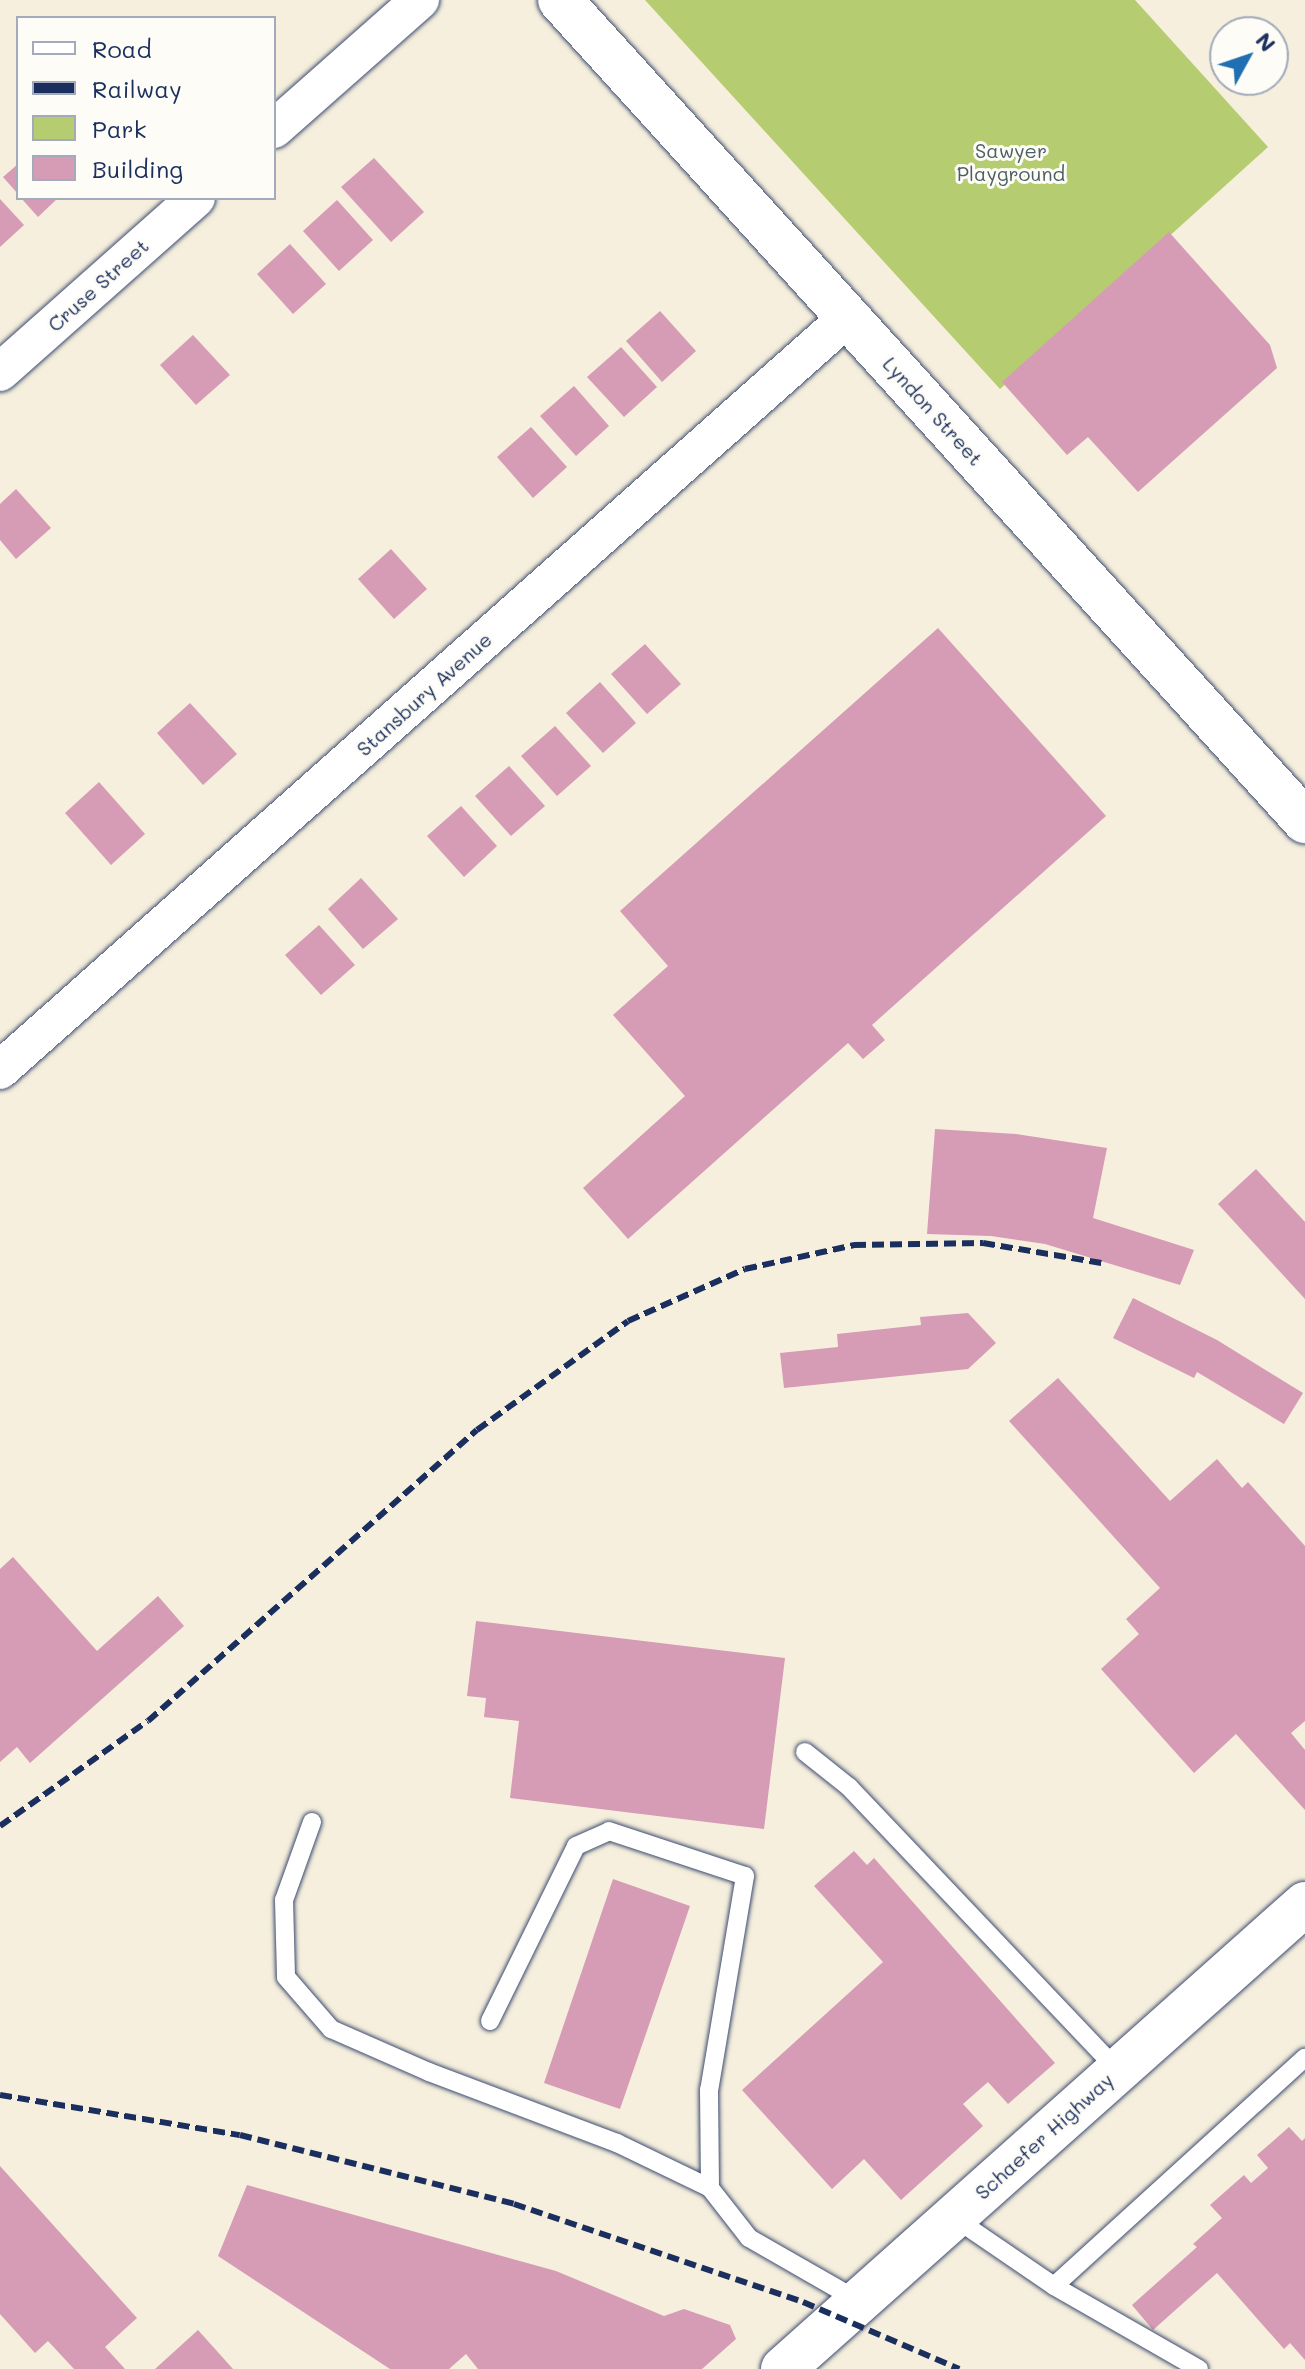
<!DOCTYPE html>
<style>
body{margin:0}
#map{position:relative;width:1305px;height:2369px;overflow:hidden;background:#f6efdd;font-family:Mali,sans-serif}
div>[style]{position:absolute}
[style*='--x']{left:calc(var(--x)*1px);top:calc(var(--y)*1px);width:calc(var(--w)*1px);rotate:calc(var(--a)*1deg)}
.green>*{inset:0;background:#b6cc70}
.building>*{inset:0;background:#d69bb5}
.roads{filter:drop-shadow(0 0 2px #3c4c71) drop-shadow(0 0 2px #3c4c71)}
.service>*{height:18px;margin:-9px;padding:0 9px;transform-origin:9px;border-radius:9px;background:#fff}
.minor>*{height:38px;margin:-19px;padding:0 19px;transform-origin:19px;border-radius:19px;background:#fff}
.tertiary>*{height:44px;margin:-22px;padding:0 22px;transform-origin:22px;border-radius:22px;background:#fff}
.rail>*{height:6px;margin-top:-3px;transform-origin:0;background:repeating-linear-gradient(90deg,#1b2f5e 0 12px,transparent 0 18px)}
span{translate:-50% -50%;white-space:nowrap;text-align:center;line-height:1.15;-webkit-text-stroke:6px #fdfcf7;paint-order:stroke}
.park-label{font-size:20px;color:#4a5e63}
.street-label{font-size:20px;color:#1b2f5e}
.legend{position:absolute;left:16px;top:16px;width:260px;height:184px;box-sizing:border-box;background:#fdfcf7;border:2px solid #a3aaba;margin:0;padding:10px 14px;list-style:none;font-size:24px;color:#1b2f5e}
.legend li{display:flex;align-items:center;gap:16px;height:40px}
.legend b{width:40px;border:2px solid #a3aaba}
.north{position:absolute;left:1209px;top:16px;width:80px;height:80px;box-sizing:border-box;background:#fdfcf7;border:2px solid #a3aaba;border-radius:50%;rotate:50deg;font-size:22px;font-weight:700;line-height:32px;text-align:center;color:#1b2f5e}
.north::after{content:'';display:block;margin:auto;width:28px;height:36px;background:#1f6fb2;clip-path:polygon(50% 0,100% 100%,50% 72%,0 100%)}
</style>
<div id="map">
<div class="green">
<i style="clip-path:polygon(645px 0,1135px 0,1268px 147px,1000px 389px)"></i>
</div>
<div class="building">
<i style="clip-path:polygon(374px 158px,424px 212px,391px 242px,341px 187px)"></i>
<i style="clip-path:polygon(18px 164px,18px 194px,3px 177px)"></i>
<i style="clip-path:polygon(21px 198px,58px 198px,38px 217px)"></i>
<i style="clip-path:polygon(0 199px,24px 225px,0 247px)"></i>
<i style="clip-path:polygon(337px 200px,373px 240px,339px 271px,303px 231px)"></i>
<i style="clip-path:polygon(1169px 232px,1270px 345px,1277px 368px,1138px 492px,1088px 437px,1067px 455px,1002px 382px)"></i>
<i style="clip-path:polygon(290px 244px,326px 284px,293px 314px,257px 274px)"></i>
<i style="clip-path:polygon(660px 311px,696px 351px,662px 382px,626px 341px)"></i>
<i style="clip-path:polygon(193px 335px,230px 375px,196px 405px,160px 365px)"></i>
<i style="clip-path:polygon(621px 347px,657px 387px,624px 417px,587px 377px)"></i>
<i style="clip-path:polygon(574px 386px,609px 426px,576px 456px,540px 416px)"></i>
<i style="clip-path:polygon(531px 427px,567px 467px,533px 498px,497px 457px)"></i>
<i style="clip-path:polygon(16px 489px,51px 528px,16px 559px,0 540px,0 504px)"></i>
<i style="clip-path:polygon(391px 549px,427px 589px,394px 619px,358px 579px)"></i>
<i style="clip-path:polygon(938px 628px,1106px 816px,872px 1025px,885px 1040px,863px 1059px,848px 1043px,628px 1239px,583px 1188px,685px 1096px,613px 1015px,668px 966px,620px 911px)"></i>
<i style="clip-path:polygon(645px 644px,681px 684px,647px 714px,611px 674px)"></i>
<i style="clip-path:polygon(600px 682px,636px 723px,603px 753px,566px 713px)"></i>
<i style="clip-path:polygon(190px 703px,237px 754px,203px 785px,157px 733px)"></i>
<i style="clip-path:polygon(555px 726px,591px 766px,557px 796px,521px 756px)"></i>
<i style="clip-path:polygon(509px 766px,545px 806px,511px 836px,475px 796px)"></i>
<i style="clip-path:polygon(99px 782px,145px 834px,111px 865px,65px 813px)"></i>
<i style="clip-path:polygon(461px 806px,497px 846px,464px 877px,427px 836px)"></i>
<i style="clip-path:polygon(361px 878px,398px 919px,363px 949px,328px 909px)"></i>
<i style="clip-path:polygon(319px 925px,355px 965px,321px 995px,285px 955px)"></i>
<i style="clip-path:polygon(935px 1129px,1016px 1134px,1107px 1148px,1093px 1218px,1194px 1250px,1180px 1285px,1045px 1244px,991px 1236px,927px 1234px)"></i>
<i style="clip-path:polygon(1256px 1169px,1305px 1222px,1305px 1299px,1218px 1204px)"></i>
<i style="clip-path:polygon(1133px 1298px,1217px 1340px,1303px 1393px,1284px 1424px,1197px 1372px,1194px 1378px,1113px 1338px)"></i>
<i style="clip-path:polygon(968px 1313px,996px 1343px,968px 1369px,784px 1388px,780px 1353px,838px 1347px,837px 1334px,921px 1325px,920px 1317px)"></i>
<i style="clip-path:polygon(1058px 1378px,1170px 1501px,1217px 1459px,1242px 1488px,1248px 1482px,1305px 1546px,1305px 1721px,1291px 1733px,1305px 1750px,1305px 1810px,1236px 1734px,1194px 1773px,1101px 1669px,1139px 1634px,1126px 1619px,1160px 1588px,1009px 1421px)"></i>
<i style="clip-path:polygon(13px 1557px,97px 1651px,158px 1596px,184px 1626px,30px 1763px,17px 1747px,0 1762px,0 1569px)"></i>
<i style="clip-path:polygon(476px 1621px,785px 1658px,764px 1829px,510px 1798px,519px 1721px,484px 1717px,486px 1698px,467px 1696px)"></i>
<i style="clip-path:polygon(854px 1851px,867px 1865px,874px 1858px,1055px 2063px,1008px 2104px,988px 2082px,963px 2104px,983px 2126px,901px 2200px,864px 2159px,832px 2189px,742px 2090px,883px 1962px,814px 1886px)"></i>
<i style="clip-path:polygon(613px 1879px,690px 1906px,620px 2109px,544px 2083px)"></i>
<i style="clip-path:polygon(1289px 2127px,1302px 2141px,1305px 2138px,1305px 2360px,1290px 2343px,1284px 2349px,1217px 2273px,1153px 2330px,1132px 2305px,1197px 2247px,1193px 2244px,1222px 2218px,1210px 2205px,1244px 2175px,1251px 2183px,1268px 2168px,1257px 2155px)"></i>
<i style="clip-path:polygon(0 2166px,137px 2318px,105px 2347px,125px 2369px,74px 2369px,48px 2341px,35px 2353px,0 2314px)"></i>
<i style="clip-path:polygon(247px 2185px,556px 2271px,664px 2316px,684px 2309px,730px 2325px,736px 2339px,702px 2369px,478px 2369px,466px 2354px,449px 2369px,390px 2369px,218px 2256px)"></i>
<i style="clip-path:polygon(198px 2330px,233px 2369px,155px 2369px)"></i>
</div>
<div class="roads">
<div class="service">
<i style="--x:805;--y:1752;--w:56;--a:38.5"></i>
<i style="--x:849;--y:1787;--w:390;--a:46.5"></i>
<i style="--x:312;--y:1822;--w:83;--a:109.7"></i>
<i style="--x:284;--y:1900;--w:77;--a:88.5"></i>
<i style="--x:286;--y:1977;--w:69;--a:49.1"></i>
<i style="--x:331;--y:2029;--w:107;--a:23.7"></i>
<i style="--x:429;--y:2072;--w:201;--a:20.7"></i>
<i style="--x:617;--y:2143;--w:103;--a:25.8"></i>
<i style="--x:490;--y:2021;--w:195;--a:-63.8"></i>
<i style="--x:576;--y:1846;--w:36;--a:-24"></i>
<i style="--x:609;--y:1831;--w:143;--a:18.3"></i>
<i style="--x:745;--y:1876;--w:217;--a:99.5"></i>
<i style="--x:709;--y:2090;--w:98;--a:89.4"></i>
<i style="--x:710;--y:2188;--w:63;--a:52"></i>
<i style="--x:749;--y:2238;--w:127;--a:29.8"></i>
<i style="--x:953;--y:2217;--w:122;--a:34.3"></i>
<i style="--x:1054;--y:2286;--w:167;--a:29.8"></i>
<i style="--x:1054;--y:2286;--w:339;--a:-42.3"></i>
</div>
<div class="minor">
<i style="--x:274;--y:129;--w:195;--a:-41.5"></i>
<i style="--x:0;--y:372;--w:262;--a:-41.6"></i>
<i style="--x:0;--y:1070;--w:1134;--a:-41.6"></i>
</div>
<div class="tertiary">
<i style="--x:560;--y:0;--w:1109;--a:47.78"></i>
<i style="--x:783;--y:2369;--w:699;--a:-41.69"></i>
</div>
</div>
<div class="rail">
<i style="--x:0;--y:1826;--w:181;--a:-35.4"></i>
<i style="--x:148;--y:1721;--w:439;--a:-41.5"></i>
<i style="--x:477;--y:1430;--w:186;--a:-35.8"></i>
<i style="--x:628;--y:1321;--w:128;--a:-24"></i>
<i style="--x:745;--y:1269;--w:112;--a:-12.4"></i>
<i style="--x:854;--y:1245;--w:129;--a:-0.9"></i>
<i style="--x:983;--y:1243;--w:120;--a:9.6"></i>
<i style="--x:0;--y:2095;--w:243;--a:9.5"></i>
<i style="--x:240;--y:2135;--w:283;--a:14.1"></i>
<i style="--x:514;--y:2204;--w:305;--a:18.7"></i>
<i style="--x:803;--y:2302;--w:170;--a:23.2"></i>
</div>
<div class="park-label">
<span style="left:1011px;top:162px">Sawyer<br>Playground</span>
</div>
<div class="street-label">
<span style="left:98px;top:285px;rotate:-42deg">Cruse Street</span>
<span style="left:933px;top:411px;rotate:48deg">Lyndon Street</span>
<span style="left:424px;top:694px;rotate:-42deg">Stansbury Avenue</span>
<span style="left:1044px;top:2136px;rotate:-42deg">Schaefer Highway</span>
</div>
<ul class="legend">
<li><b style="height:10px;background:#fff"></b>Road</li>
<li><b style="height:10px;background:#1b2f5e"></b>Railway</li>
<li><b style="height:22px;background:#b6cc70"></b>Park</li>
<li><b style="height:22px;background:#d69bb5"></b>Building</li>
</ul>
<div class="north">N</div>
</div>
